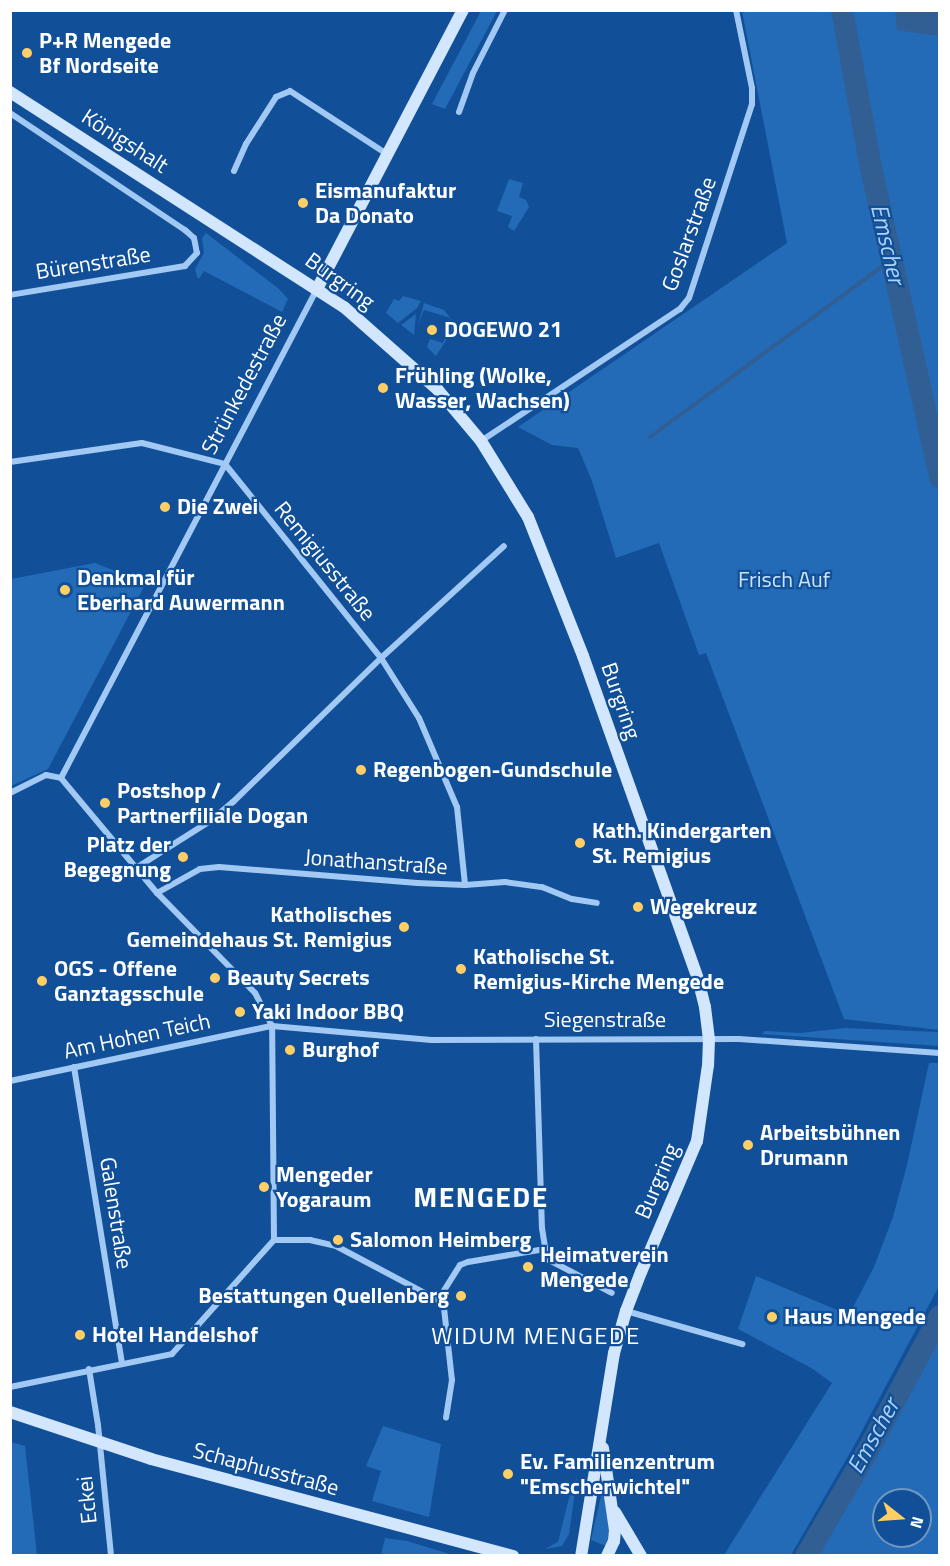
<!DOCTYPE html>
<meta charset="utf-8">
<style>
body{margin:0}
#map{position:relative;width:950px;height:1566px;overflow:hidden;background:#115098;font-family:"Titillium Web",sans-serif}
div>[style]{position:absolute}
[style*='--x']{left:calc(var(--x)*1px);top:calc(var(--y)*1px);width:calc(var(--w)*1px);rotate:calc(var(--a)*1deg)}
.green>*{inset:0;background:#236ab7}
.water>*{inset:0;background:#315f94}
.stream>*{height:4px;margin:-2px;padding:0 2px;transform-origin:2px;border-radius:2px;background:#315f94}
.river>*{height:22px;margin:-11px;padding:0 11px;transform-origin:11px;border-radius:11px;background:#315f94}
.street>*{height:6px;margin:-3px;padding:0 3px;transform-origin:3px;border-radius:3px;background:#a2c9f4}
.secondary>*{height:12px;margin:-6px;padding:0 6px;transform-origin:6px;border-radius:6px;background:#d2e6fd}
.dots>*{width:16px;height:16px;translate:-50% -50%;box-sizing:border-box;border:3px solid #115098;border-radius:50%}
span{translate:-50% -50%;white-space:nowrap;text-align:center;line-height:1.15;-webkit-text-stroke:4.5px #115098;paint-order:stroke}
.poi-label{font-size:22px;color:#fff;font-weight:700}
.left{translate:0 -50%;text-align:left}
.right{translate:-100% -50%;text-align:right}
.street-label{font-size:22px;color:#fff}
.park-label{font-size:22px;color:#cae3fe}
.water-label{font-size:24px;color:#aed3fa;font-style:italic}
.neighbourhood-label{font-size:24px;color:#fff;letter-spacing:1.5px}
.district-label{font-size:28px;color:#fff;font-weight:700;letter-spacing:1.5px}
.frame{position:absolute;inset:0;border:12px solid #fff;pointer-events:none}
.north{position:absolute;left:872px;top:1488px;width:60px;height:60px;box-sizing:border-box;background:#115098;border:2px solid #7096c1;border-radius:50%;rotate:107deg;font-size:16px;font-weight:700;line-height:24px;text-align:center;color:#fff}
.north::after{content:'';display:block;margin:auto;width:21px;height:27px;background:#ffce65;clip-path:polygon(50% 0,100% 100%,50% 72%,0 100%)}
</style>
<div id="map">
<div class="green">
<i style="clip-path:polygon(481px 11px,497px 11px,445px 109px,432px 104px)"></i>
<i style="clip-path:polygon(742px 11px,939px 11px,939px 1030px,844px 1019px,706px 653px,699px 655px,659px 543px,616px 558px,592px 481px,578px 448px,552px 445px,518px 427px,787px 243px)"></i>
<i style="clip-path:polygon(509px 179px,523px 183px,519px 197px,526px 200px,529px 207px,514px 231px,508px 227px,512px 216px,497px 211px)"></i>
<i style="clip-path:polygon(206px 233px,279px 289px,288px 299px,282px 312px,204px 271px,199px 279px,197px 277px,195px 269px,204px 253px,202px 238px)"></i>
<i style="clip-path:polygon(403px 296px,421px 301px,417px 308px,398px 323px,386px 313px,394px 299px,399px 301px)"></i>
<i style="clip-path:polygon(424px 303px,444px 310px,456px 325px,436px 356px,427px 347px,430px 339px,443px 343px,451px 318px,424px 310px,418px 325px)"></i>
<i style="clip-path:polygon(416px 314px,414px 335px,401px 325px)"></i>
<i style="clip-path:polygon(95px 563px,146px 583px,48px 769px,11px 786px,11px 579px)"></i>
<i style="clip-path:polygon(845px 1028px,939px 1032px,939px 1046px,762px 1034px,765px 1031px,800px 1033px)"></i>
<i style="clip-path:polygon(929px 1063px,940px 1063px,939px 1286px,854px 1446px,791px 1555px,724px 1555px,832px 1383px,813px 1369px,738px 1329px,756px 1276px,849px 1315px,874px 1267px,893px 1217px,907px 1165px)"></i>
<i style="clip-path:polygon(evenodd,939px 1316px,939px 1555px,806px 1555px,867px 1452px,939px 1316px,884px 1500px,920px 1500px,920px 1536px,884px 1536px,884px 1500px)"></i>
<i style="clip-path:polygon(383px 1426px,441px 1444px,429px 1517px,372px 1501px,381px 1471px,366px 1466px)"></i>
<i style="clip-path:polygon(11px 1442px,25px 1446px,37px 1555px,11px 1555px)"></i>
<i style="clip-path:polygon(577px 1477px,569px 1534px,562px 1546px,545px 1549px,558px 1542px,569px 1498px)"></i>
<i style="clip-path:polygon(603px 1487px,610px 1508px,610px 1537px,606px 1546px,591px 1540px)"></i>
<i style="clip-path:polygon(385px 1538px,407px 1541px,453px 1555px,381px 1555px)"></i>
</div>
<div class="water">
<i style="clip-path:polygon(895px 11px,939px 11px,939px 36px,897px 30px)"></i>
</div>
<div class="stream">
<i style="--x:650;--y:437;--w:300;--a:-36.3"></i>
</div>
<div class="river">
<i style="--x:842;--y:10;--w:161;--a:79.6"></i>
<i style="--x:871;--y:168;--w:317;--a:77.4"></i>
<i style="--x:806;--y:1556;--w:121;--a:-59.6"></i>
<i style="--x:867;--y:1452;--w:154;--a:-61.8"></i>
</div>
<div class="street">
<i style="--x:459;--y:112;--w:41;--a:-70.3"></i>
<i style="--x:473;--y:73;--w:71;--a:-63.1"></i>
<i style="--x:10;--y:113;--w:211;--a:33.8"></i>
<i style="--x:185;--y:230;--w:12;--a:42"></i>
<i style="--x:194;--y:238;--w:15;--a:79"></i>
<i style="--x:197;--y:253;--w:18;--a:133"></i>
<i style="--x:185;--y:266;--w:177;--a:170.6"></i>
<i style="--x:234;--y:171;--w:30;--a:-66"></i>
<i style="--x:246;--y:144;--w:56;--a:-57.4"></i>
<i style="--x:276;--y:97;--w:15;--a:-23"></i>
<i style="--x:290;--y:91;--w:116;--a:33"></i>
<i style="--x:481;--y:441;--w:239;--a:-33.6"></i>
<i style="--x:680;--y:309;--w:14;--a:-51"></i>
<i style="--x:689;--y:298;--w:204;--a:-72"></i>
<i style="--x:752;--y:104;--w:16;--a:-90"></i>
<i style="--x:752;--y:88;--w:80;--a:-101.6"></i>
<i style="--x:10;--y:462;--w:133;--a:-8.2"></i>
<i style="--x:142;--y:443;--w:86;--a:14.2"></i>
<i style="--x:225;--y:464;--w:249;--a:51.2"></i>
<i style="--x:381;--y:658;--w:71;--a:57.7"></i>
<i style="--x:419;--y:718;--w:97;--a:66.9"></i>
<i style="--x:457;--y:807;--w:78;--a:84.1"></i>
<i style="--x:61;--y:778;--w:552;--a:-62.37"></i>
<i style="--x:10;--y:793;--w:40;--a:-26.6"></i>
<i style="--x:46;--y:775;--w:15;--a:11"></i>
<i style="--x:136;--y:868;--w:88;--a:-32.4"></i>
<i style="--x:210;--y:821;--w:30;--a:-40"></i>
<i style="--x:233;--y:802;--w:206;--a:-44.2"></i>
<i style="--x:381;--y:658;--w:166;--a:-42.3"></i>
<i style="--x:157;--y:893;--w:49;--a:-29.2"></i>
<i style="--x:200;--y:869;--w:19;--a:-6"></i>
<i style="--x:219;--y:867;--w:199;--a:4.6"></i>
<i style="--x:417;--y:883;--w:48;--a:2.4"></i>
<i style="--x:465;--y:885;--w:40;--a:-4.3"></i>
<i style="--x:505;--y:882;--w:37;--a:8"></i>
<i style="--x:542;--y:887;--w:32;--a:22"></i>
<i style="--x:572;--y:899;--w:25;--a:9"></i>
<i style="--x:536;--y:1039;--w:189;--a:88.2"></i>
<i style="--x:542;--y:1228;--w:31;--a:81"></i>
<i style="--x:547;--y:1259;--w:73;--a:27.6"></i>
<i style="--x:74;--y:1067;--w:301;--a:80.8"></i>
<i style="--x:10;--y:1081;--w:268;--a:-11.9"></i>
<i style="--x:272;--y:1026;--w:160;--a:5"></i>
<i style="--x:431;--y:1040;--w:308;--a:-0.2"></i>
<i style="--x:739;--y:1039;--w:201;--a:4"></i>
<i style="--x:274;--y:1240;--w:36;--a:0"></i>
<i style="--x:310;--y:1240;--w:27;--a:13"></i>
<i style="--x:336;--y:1246;--w:115;--a:27.9"></i>
<i style="--x:438;--y:1300;--w:10;--a:53"></i>
<i style="--x:444;--y:1308;--w:72;--a:83.7"></i>
<i style="--x:452;--y:1380;--w:38;--a:99"></i>
<i style="--x:438;--y:1300;--w:41;--a:-57.8"></i>
<i style="--x:460;--y:1265;--w:9;--a:-21"></i>
<i style="--x:468;--y:1262;--w:78;--a:-9.6"></i>
<i style="--x:626;--y:1311;--w:121;--a:15.9"></i>
<i style="--x:89;--y:1369;--w:57;--a:80.9"></i>
<i style="--x:98;--y:1425;--w:132;--a:84.3"></i>
<i style="--x:10;--y:1387;--w:165;--a:-11.5"></i>
<i style="--x:172;--y:1354;--w:153;--a:-48.2"></i>
<i style="--x:274;--y:1240;--w:214;--a:-90.5"></i>
<i style="--x:272;--y:1026;--w:37;--a:-117"></i>
<i style="--x:255;--y:993;--w:140;--a:-134.4"></i>
<i style="--x:157;--y:893;--w:150;--a:-129.9"></i>
</div>
<div class="secondary">
<i style="--x:10;--y:92;--w:397;--a:32.8"></i>
<i style="--x:344;--y:307;--w:125;--a:41.4"></i>
<i style="--x:438;--y:390;--w:67;--a:49.9"></i>
<i style="--x:481;--y:441;--w:89;--a:58.3"></i>
<i style="--x:528;--y:517;--w:149;--a:68.4"></i>
<i style="--x:583;--y:656;--w:343;--a:70.4"></i>
<i style="--x:698;--y:979;--w:29;--a:76"></i>
<i style="--x:705;--y:1007;--w:32;--a:83"></i>
<i style="--x:709;--y:1039;--w:26;--a:92"></i>
<i style="--x:708;--y:1065;--w:77;--a:98.2"></i>
<i style="--x:697;--y:1141;--w:142;--a:113.1"></i>
<i style="--x:641;--y:1272;--w:42;--a:111"></i>
<i style="--x:626;--y:1311;--w:44;--a:105.9"></i>
<i style="--x:614;--y:1353;--w:206;--a:99.2"></i>
<i style="--x:317;--y:289;--w:315;--a:-62.4"></i>
<i style="--x:10;--y:1412;--w:149;--a:18.4"></i>
<i style="--x:151;--y:1459;--w:375;--a:15"></i>
<i style="--x:603;--y:1448;--w:83;--a:81.7"></i>
<i style="--x:615;--y:1530;--w:11;--a:95"></i>
<i style="--x:614;--y:1541;--w:17;--a:115"></i>
<i style="--x:615;--y:1512;--w:51;--a:59.4"></i>
</div>
<div class="dots">
<i style="left:27px;top:53px;background:#ffce65"></i>
<i style="left:303px;top:203px;background:#ffce65"></i>
<i style="left:432px;top:330px;background:#ffce65"></i>
<i style="left:383px;top:388px;background:#ffce65"></i>
<i style="left:165px;top:507px;background:#ffce65"></i>
<i style="left:65px;top:590px;background:#ffce65"></i>
<i style="left:361px;top:770px;background:#ffce65"></i>
<i style="left:105px;top:803px;background:#ffce65"></i>
<i style="left:580px;top:843px;background:#ffce65"></i>
<i style="left:183px;top:857px;background:#ffce65"></i>
<i style="left:638px;top:907px;background:#ffce65"></i>
<i style="left:404px;top:927px;background:#ffce65"></i>
<i style="left:461px;top:969px;background:#ffce65"></i>
<i style="left:215px;top:978px;background:#ffce65"></i>
<i style="left:42px;top:981px;background:#ffce65"></i>
<i style="left:240px;top:1012px;background:#ffce65"></i>
<i style="left:290px;top:1050px;background:#ffce65"></i>
<i style="left:748px;top:1145px;background:#ffce65"></i>
<i style="left:264px;top:1187px;background:#ffce65"></i>
<i style="left:338px;top:1240px;background:#ffce65"></i>
<i style="left:528px;top:1267px;background:#ffce65"></i>
<i style="left:461px;top:1296px;background:#ffce65"></i>
<i style="left:772px;top:1317px;background:#ffce65"></i>
<i style="left:80px;top:1335px;background:#ffce65"></i>
<i style="left:508px;top:1474px;background:#ffce65"></i>
</div>
<div class="poi-label">
<span class="left" style="left:39px;top:53px">P+R Mengede<br>Bf Nordseite</span>
<span class="left" style="left:315px;top:203px">Eismanufaktur<br>Da Donato</span>
<span class="left" style="left:444px;top:330px">DOGEWO 21</span>
<span class="left" style="left:395px;top:388px">Frühling (Wolke,<br>Wasser, Wachsen)</span>
<span class="left" style="left:177px;top:507px">Die Zwei</span>
<span class="left" style="left:77px;top:590px">Denkmal für<br>Eberhard Auwermann</span>
<span class="left" style="left:373px;top:770px">Regenbogen-Gundschule</span>
<span class="left" style="left:117px;top:803px">Postshop /<br>Partnerfiliale Dogan</span>
<span class="left" style="left:592px;top:843px">Kath. Kindergarten<br>St. Remigius</span>
<span class="right" style="left:171px;top:857px">Platz der<br>Begegnung</span>
<span class="left" style="left:650px;top:907px">Wegekreuz</span>
<span class="right" style="left:392px;top:927px">Katholisches<br>Gemeindehaus St. Remigius</span>
<span class="left" style="left:473px;top:969px">Katholische St.<br>Remigius-Kirche Mengede</span>
<span class="left" style="left:54px;top:981px">OGS - Offene<br>Ganztagsschule</span>
<span class="left" style="left:227px;top:978px">Beauty Secrets</span>
<span class="left" style="left:252px;top:1012px">Yaki Indoor BBQ</span>
<span class="left" style="left:302px;top:1050px">Burghof</span>
<span class="left" style="left:760px;top:1145px">Arbeitsbühnen<br>Drumann</span>
<span class="left" style="left:276px;top:1187px">Mengeder<br>Yogaraum</span>
<span class="left" style="left:350px;top:1240px">Salomon Heimberg</span>
<span class="left" style="left:540px;top:1267px">Heimatverein<br>Mengede</span>
<span class="right" style="left:449px;top:1296px">Bestattungen Quellenberg</span>
<span class="left" style="left:784px;top:1317px">Haus Mengede</span>
<span class="left" style="left:92px;top:1335px">Hotel Handelshof</span>
<span class="left" style="left:520px;top:1474px">Ev. Familienzentrum<br>"Emscherwichtel"</span>
</div>
<div class="street-label">
<span style="left:125px;top:141px;rotate:33deg">Königshalt</span>
<span style="left:689px;top:234px;rotate:-70deg">Goslarstraße</span>
<span style="left:93px;top:263px;rotate:-9deg">Bürenstraße</span>
<span style="left:340px;top:281px;rotate:36deg">Burgring</span>
<span style="left:244px;top:384px;rotate:-62deg">Strünkedestraße</span>
<span style="left:325px;top:561px;rotate:51deg">Remigiusstraße</span>
<span style="left:621px;top:701px;rotate:71deg">Burgring</span>
<span style="left:376px;top:862px;rotate:4deg">Jonathanstraße</span>
<span style="left:605px;top:1020px">Siegenstraße</span>
<span style="left:137px;top:1036px;rotate:-12deg">Am Hohen Teich</span>
<span style="left:657px;top:1181px;rotate:-67deg">Burgring</span>
<span style="left:116px;top:1213px;rotate:81deg">Galenstraße</span>
<span style="left:266px;top:1469px;rotate:15deg">Schaphusstraße</span>
<span style="left:87px;top:1500px;rotate:-96deg">Eckei</span>
</div>
<div class="park-label">
<span style="left:784px;top:580px">Frisch Auf</span>
</div>
<div class="water-label">
<span style="left:888px;top:244px;rotate:77deg">Emscher</span>
<span style="left:873px;top:1436px;rotate:-61deg">Emscher</span>
</div>
<div class="neighbourhood-label">
<span style="left:536px;top:1336px">WIDUM MENGEDE</span>
</div>
<div class="district-label">
<span style="left:481px;top:1197px">MENGEDE</span>
</div>
<div class="frame"></div>
<div class="north">N</div>
</div>
